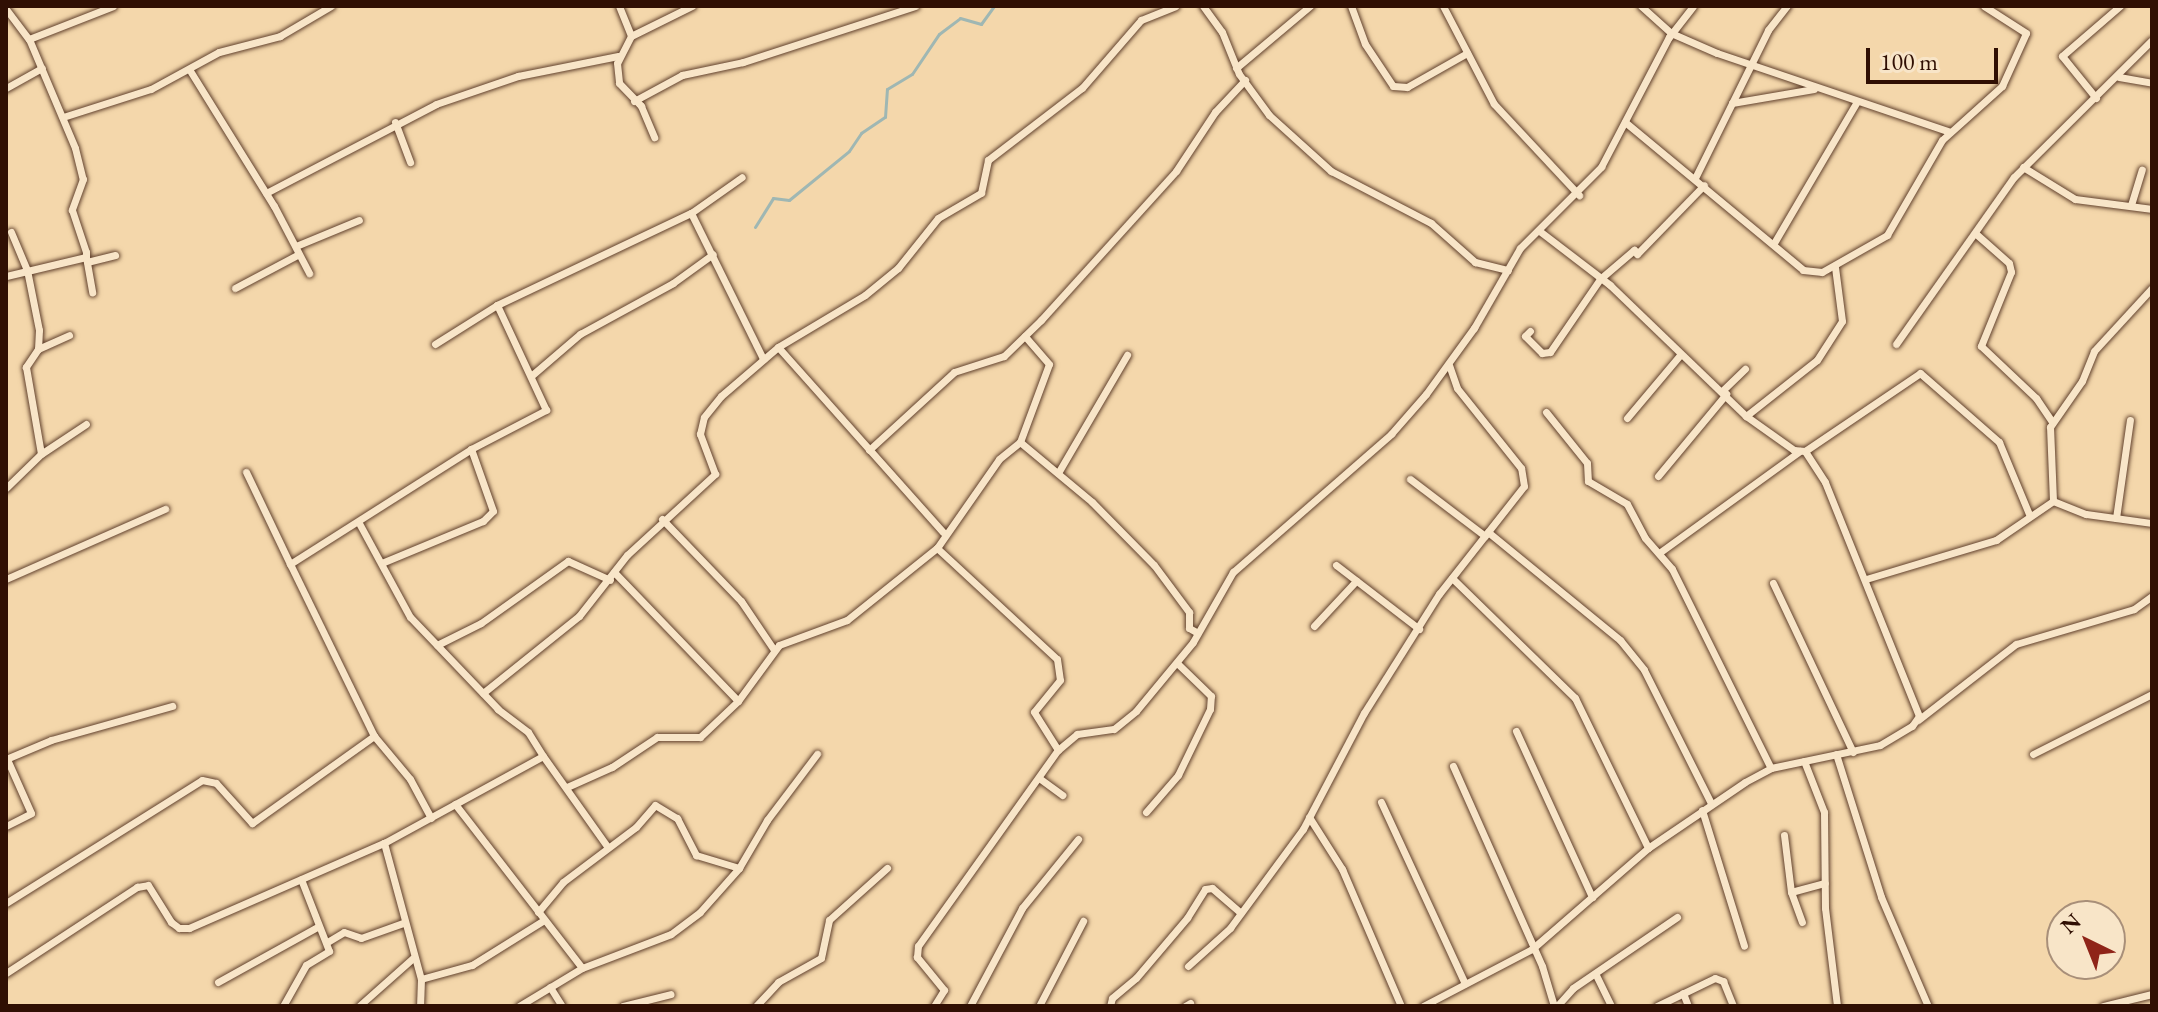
<!DOCTYPE html>
<style>
body{margin:0}
#map{position:relative;width:2158px;height:1012px;overflow:hidden;background:#f4d7ab;font-family:"EB Garamond",serif}
div>[style]{position:absolute}
[style*='--x']{left:calc(var(--x)*1px);top:calc(var(--y)*1px);width:calc(var(--w)*1px);rotate:calc(var(--a)*1deg)}
.stream>*{height:3px;margin:-1.5px;padding:0 1.5px;transform-origin:1.5px;border-radius:1.5px;background:#9fb7b3}
.roads{filter:drop-shadow(0 0 2px #61412d) drop-shadow(0 0 2px #61412d)}
.street>*{height:7px;margin:-3.5px;padding:0 3.5px;transform-origin:3.5px;border-radius:3.5px;background:#f8e5c8}
span{translate:-50% -50%;white-space:nowrap;text-align:center;line-height:1.15;-webkit-text-stroke:8px #f8e5c8;paint-order:stroke}
.frame{position:absolute;inset:0;border:8px solid #300f03;pointer-events:none}
.north{position:absolute;left:2046px;top:900px;width:80px;height:80px;box-sizing:border-box;background:#f8e5c8;border:2px solid #a88f79;border-radius:50%;rotate:317deg;font-size:22px;font-weight:700;line-height:32px;text-align:center;color:#300f03}
.north::after{content:'';display:block;margin:auto;width:28px;height:36px;background:#8f2418;clip-path:polygon(50% 0,100% 100%,50% 72%,0 100%)}
.scale{position:absolute;left:1866px;top:48px;width:132px;height:36px;box-sizing:border-box;border:4px solid #300f03;border-top:0;padding-left:10px;font-size:24px;line-height:28px;white-space:nowrap;color:#300f03;-webkit-text-stroke:6px #f8e5c8;paint-order:stroke}
</style>
<div id="map">
<div class="stream">
<i style="--x:755;--y:227;--w:34;--a:-58"></i>
<i style="--x:773;--y:198;--w:16;--a:7"></i>
<i style="--x:789;--y:200;--w:77;--a:-39.2"></i>
<i style="--x:849;--y:151;--w:22;--a:-56"></i>
<i style="--x:861;--y:133;--w:29;--a:-34"></i>
<i style="--x:885;--y:117;--w:28;--a:-86"></i>
<i style="--x:887;--y:89;--w:29;--a:-31"></i>
<i style="--x:912;--y:74;--w:48;--a:-56"></i>
<i style="--x:939;--y:34;--w:26;--a:-37"></i>
<i style="--x:960;--y:18;--w:22;--a:16"></i>
<i style="--x:981;--y:24;--w:22;--a:-54"></i>
</div>
<div class="roads">
<div class="street">
<i style="--x:619;--y:6;--w:32;--a:68"></i>
<i style="--x:631;--y:36;--w:30;--a:117"></i>
<i style="--x:617;--y:63;--w:20;--a:84"></i>
<i style="--x:619;--y:83;--w:32;--a:46"></i>
<i style="--x:641;--y:106;--w:34;--a:67"></i>
<i style="--x:1203;--y:6;--w:32;--a:54"></i>
<i style="--x:1222;--y:32;--w:45;--a:68"></i>
<i style="--x:1239;--y:74;--w:51;--a:53.8"></i>
<i style="--x:1269;--y:115;--w:84;--a:42.1"></i>
<i style="--x:1331;--y:171;--w:113;--a:27.5"></i>
<i style="--x:1431;--y:223;--w:59;--a:41.6"></i>
<i style="--x:1475;--y:262;--w:34;--a:14"></i>
<i style="--x:1351;--y:6;--w:40;--a:69.8"></i>
<i style="--x:1365;--y:44;--w:50;--a:56.3"></i>
<i style="--x:1393;--y:86;--w:14;--a:4"></i>
<i style="--x:1407;--y:87;--w:69;--a:-29.5"></i>
<i style="--x:1443;--y:6;--w:110;--a:62.5"></i>
<i style="--x:1494;--y:104;--w:125;--a:47"></i>
<i style="--x:1641;--y:6;--w:40;--a:42"></i>
<i style="--x:1671;--y:33;--w:50;--a:23.5"></i>
<i style="--x:1717;--y:53;--w:246;--a:18.7"></i>
<i style="--x:6;--y:9;--w:38;--a:53"></i>
<i style="--x:29;--y:39;--w:118;--a:67.1"></i>
<i style="--x:75;--y:148;--w:32;--a:76"></i>
<i style="--x:83;--y:179;--w:33;--a:110"></i>
<i style="--x:72;--y:210;--w:44;--a:71.6"></i>
<i style="--x:86;--y:252;--w:5;--a:90"></i>
<i style="--x:86;--y:257;--w:82;--a:166.6"></i>
<i style="--x:631;--y:36;--w:68;--a:-26.2"></i>
<i style="--x:29;--y:39;--w:90;--a:-21.4"></i>
<i style="--x:1236;--y:68;--w:97;--a:-40"></i>
<i style="--x:189;--y:69;--w:161;--a:58.2"></i>
<i style="--x:274;--y:206;--w:76;--a:62.4"></i>
<i style="--x:2119;--y:77;--w:34;--a:10"></i>
<i style="--x:6;--y:88;--w:41;--a:-29.1"></i>
<i style="--x:2096;--y:98;--w:54;--a:-129"></i>
<i style="--x:2062;--y:56;--w:77;--a:-40.8"></i>
<i style="--x:634;--y:101;--w:55;--a:-28.4"></i>
<i style="--x:682;--y:75;--w:62;--a:-12"></i>
<i style="--x:743;--y:62;--w:181;--a:-18"></i>
<i style="--x:1732;--y:103;--w:83;--a:-9.7"></i>
<i style="--x:63;--y:117;--w:92;--a:-17.7"></i>
<i style="--x:151;--y:89;--w:77;--a:-28.6"></i>
<i style="--x:219;--y:52;--w:63;--a:-14.7"></i>
<i style="--x:280;--y:36;--w:59;--a:-30.5"></i>
<i style="--x:395;--y:122;--w:43;--a:69.4"></i>
<i style="--x:1625;--y:122;--w:231;--a:39.7"></i>
<i style="--x:1803;--y:270;--w:19;--a:6"></i>
<i style="--x:1822;--y:272;--w:75;--a:-29.6"></i>
<i style="--x:1887;--y:235;--w:110;--a:-59.9"></i>
<i style="--x:1942;--y:140;--w:81;--a:-42"></i>
<i style="--x:2002;--y:86;--w:58;--a:-65.6"></i>
<i style="--x:2026;--y:33;--w:50;--a:-147.3"></i>
<i style="--x:2023;--y:167;--w:61;--a:31.6"></i>
<i style="--x:2075;--y:199;--w:78;--a:7.4"></i>
<i style="--x:1695;--y:178;--w:165;--a:-63.7"></i>
<i style="--x:1768;--y:30;--w:31;--a:-52"></i>
<i style="--x:266;--y:193;--w:192;--a:-27.6"></i>
<i style="--x:436;--y:104;--w:87;--a:-18.9"></i>
<i style="--x:518;--y:76;--w:102;--a:-11.3"></i>
<i style="--x:2131;--y:205;--w:37;--a:-73"></i>
<i style="--x:691;--y:213;--w:163;--a:63.7"></i>
<i style="--x:11;--y:232;--w:41;--a:67.2"></i>
<i style="--x:27;--y:270;--w:61;--a:78.7"></i>
<i style="--x:39;--y:330;--w:19;--a:93"></i>
<i style="--x:38;--y:349;--w:22;--a:124"></i>
<i style="--x:26;--y:367;--w:88;--a:80.2"></i>
<i style="--x:1975;--y:233;--w:45;--a:41.4"></i>
<i style="--x:2009;--y:263;--w:9;--a:77"></i>
<i style="--x:2011;--y:272;--w:80;--a:112.1"></i>
<i style="--x:1981;--y:346;--w:76;--a:43.4"></i>
<i style="--x:2036;--y:398;--w:29;--a:56"></i>
<i style="--x:1774;--y:243;--w:162;--a:-59.6"></i>
<i style="--x:296;--y:246;--w:68;--a:-22.4"></i>
<i style="--x:86;--y:257;--w:36;--a:80"></i>
<i style="--x:87;--y:262;--w:29;--a:-14"></i>
<i style="--x:235;--y:288;--w:72;--a:-28"></i>
<i style="--x:1530;--y:331;--w:7;--a:135"></i>
<i style="--x:1525;--y:336;--w:24;--a:45"></i>
<i style="--x:1542;--y:353;--w:8;--a:-7"></i>
<i style="--x:1550;--y:352;--w:88;--a:-55.6"></i>
<i style="--x:1600;--y:279;--w:45;--a:-40.5"></i>
<i style="--x:1634;--y:250;--w:5;--a:53"></i>
<i style="--x:1637;--y:254;--w:96;--a:-45.8"></i>
<i style="--x:435;--y:344;--w:73;--a:-32.2"></i>
<i style="--x:497;--y:305;--w:215;--a:-25.4"></i>
<i style="--x:691;--y:213;--w:62;--a:-35.2"></i>
<i style="--x:1896;--y:344;--w:204;--a:-54.8"></i>
<i style="--x:2014;--y:177;--w:194;--a:-44.8"></i>
<i style="--x:778;--y:347;--w:248;--a:48.3"></i>
<i style="--x:38;--y:349;--w:34;--a:-24"></i>
<i style="--x:531;--y:376;--w:65;--a:-40.6"></i>
<i style="--x:580;--y:334;--w:106;--a:-28.7"></i>
<i style="--x:673;--y:283;--w:49;--a:-35.9"></i>
<i style="--x:1722;--y:391;--w:32;--a:-44"></i>
<i style="--x:1546;--y:412;--w:65;--a:51.2"></i>
<i style="--x:1587;--y:463;--w:18;--a:87"></i>
<i style="--x:1588;--y:481;--w:45;--a:30.5"></i>
<i style="--x:1627;--y:504;--w:38;--a:62"></i>
<i style="--x:1645;--y:538;--w:41;--a:48.9"></i>
<i style="--x:1672;--y:569;--w:222;--a:63.6"></i>
<i style="--x:1746;--y:416;--w:90;--a:-38.3"></i>
<i style="--x:1817;--y:360;--w:46;--a:-57.3"></i>
<i style="--x:1842;--y:321;--w:54;--a:-97.4"></i>
<i style="--x:1627;--y:418;--w:82;--a:-49.9"></i>
<i style="--x:1020;--y:442;--w:83;--a:-69.6"></i>
<i style="--x:1049;--y:364;--w:37;--a:-131"></i>
<i style="--x:869;--y:450;--w:115;--a:-42.5"></i>
<i style="--x:954;--y:372;--w:52;--a:-17.7"></i>
<i style="--x:1004;--y:356;--w:52;--a:-44.2"></i>
<i style="--x:1041;--y:320;--w:201;--a:-47.8"></i>
<i style="--x:1176;--y:171;--w:71;--a:-56.5"></i>
<i style="--x:1215;--y:112;--w:44;--a:-46.8"></i>
<i style="--x:1805;--y:451;--w:139;--a:-34.1"></i>
<i style="--x:1920;--y:373;--w:105;--a:41.1"></i>
<i style="--x:1999;--y:442;--w:78;--a:67.4"></i>
<i style="--x:246;--y:472;--w:102;--a:64.4"></i>
<i style="--x:1058;--y:473;--w:137;--a:-59.7"></i>
<i style="--x:1658;--y:476;--w:107;--a:-50.3"></i>
<i style="--x:1410;--y:479;--w:94;--a:37.2"></i>
<i style="--x:6;--y:488;--w:49;--a:-44.2"></i>
<i style="--x:41;--y:454;--w:54;--a:-33.7"></i>
<i style="--x:2053;--y:501;--w:35;--a:22"></i>
<i style="--x:2086;--y:514;--w:67;--a:7.8"></i>
<i style="--x:2116;--y:518;--w:99;--a:-81.9"></i>
<i style="--x:662;--y:519;--w:114;--a:46.1"></i>
<i style="--x:741;--y:601;--w:59;--a:56"></i>
<i style="--x:1488;--y:532;--w:171;--a:39.3"></i>
<i style="--x:1620;--y:640;--w:38;--a:51"></i>
<i style="--x:1644;--y:670;--w:149;--a:63.3"></i>
<i style="--x:937;--y:548;--w:108;--a:-55.1"></i>
<i style="--x:999;--y:459;--w:27;--a:-39"></i>
<i style="--x:1020;--y:442;--w:94;--a:39.8"></i>
<i style="--x:1092;--y:502;--w:88;--a:45.5"></i>
<i style="--x:1154;--y:565;--w:59;--a:53.3"></i>
<i style="--x:1189;--y:612;--w:16;--a:90"></i>
<i style="--x:1189;--y:628;--w:10;--a:29"></i>
<i style="--x:1659;--y:553;--w:174;--a:-35.9"></i>
<i style="--x:384;--y:562;--w:107;--a:-22.5"></i>
<i style="--x:483;--y:521;--w:14;--a:-45"></i>
<i style="--x:493;--y:511;--w:66;--a:-109.5"></i>
<i style="--x:1336;--y:565;--w:105;--a:37.6"></i>
<i style="--x:614;--y:572;--w:179;--a:46.1"></i>
<i style="--x:738;--y:701;--w:69;--a:-53.8"></i>
<i style="--x:779;--y:645;--w:72;--a:-20.2"></i>
<i style="--x:847;--y:620;--w:115;--a:-38.7"></i>
<i style="--x:937;--y:548;--w:163;--a:42.8"></i>
<i style="--x:1057;--y:659;--w:21;--a:82"></i>
<i style="--x:1060;--y:680;--w:41;--a:129.1"></i>
<i style="--x:1034;--y:712;--w:45;--a:57.7"></i>
<i style="--x:1452;--y:578;--w:172;--a:44.3"></i>
<i style="--x:1575;--y:698;--w:167;--a:64"></i>
<i style="--x:6;--y:579;--w:174;--a:-23.8"></i>
<i style="--x:1866;--y:579;--w:136;--a:-16.7"></i>
<i style="--x:1996;--y:540;--w:69;--a:-34.4"></i>
<i style="--x:2053;--y:501;--w:74;--a:-92.3"></i>
<i style="--x:2050;--y:427;--w:56;--a:-55.2"></i>
<i style="--x:2082;--y:381;--w:32;--a:-68"></i>
<i style="--x:2094;--y:351;--w:86;--a:-47.4"></i>
<i style="--x:1773;--y:583;--w:187;--a:64.7"></i>
<i style="--x:1314;--y:626;--w:62;--a:-47"></i>
<i style="--x:437;--y:645;--w:49;--a:-26.6"></i>
<i style="--x:481;--y:623;--w:107;--a:-35.5"></i>
<i style="--x:568;--y:561;--w:46;--a:24.3"></i>
<i style="--x:483;--y:693;--w:123;--a:-38.7"></i>
<i style="--x:579;--y:616;--w:78;--a:-51.8"></i>
<i style="--x:627;--y:555;--w:120;--a:-42.6"></i>
<i style="--x:715;--y:474;--w:43;--a:-110.6"></i>
<i style="--x:700;--y:434;--w:17;--a:-77"></i>
<i style="--x:704;--y:417;--w:27;--a:-51"></i>
<i style="--x:721;--y:396;--w:75;--a:-40.7"></i>
<i style="--x:778;--y:347;--w:101;--a:-30.9"></i>
<i style="--x:865;--y:295;--w:43;--a:-39.3"></i>
<i style="--x:898;--y:268;--w:64;--a:-51.3"></i>
<i style="--x:938;--y:218;--w:50;--a:-30.2"></i>
<i style="--x:981;--y:193;--w:34;--a:-78"></i>
<i style="--x:988;--y:160;--w:118;--a:-37.5"></i>
<i style="--x:1082;--y:88;--w:90;--a:-49.1"></i>
<i style="--x:1141;--y:20;--w:37;--a:-22"></i>
<i style="--x:1918;--y:720;--w:124;--a:-37.8"></i>
<i style="--x:2016;--y:644;--w:123;--a:-16.5"></i>
<i style="--x:2134;--y:609;--w:22;--a:-36"></i>
<i style="--x:1516;--y:731;--w:183;--a:65.4"></i>
<i style="--x:1836;--y:754;--w:150;--a:72.5"></i>
<i style="--x:1881;--y:897;--w:119;--a:66.7"></i>
<i style="--x:2033;--y:754;--w:133;--a:-26.8"></i>
<i style="--x:543;--y:756;--w:110;--a:54.6"></i>
<i style="--x:6;--y:759;--w:49;--a:-22.9"></i>
<i style="--x:51;--y:740;--w:126;--a:-15.7"></i>
<i style="--x:1804;--y:761;--w:55;--a:68.6"></i>
<i style="--x:1824;--y:812;--w:96;--a:89.4"></i>
<i style="--x:1825;--y:908;--w:99;--a:83"></i>
<i style="--x:1453;--y:766;--w:219;--a:66"></i>
<i style="--x:1542;--y:966;--w:42;--a:73.3"></i>
<i style="--x:1039;--y:778;--w:29;--a:36"></i>
<i style="--x:567;--y:787;--w:49;--a:-24"></i>
<i style="--x:612;--y:767;--w:54;--a:-33.7"></i>
<i style="--x:657;--y:737;--w:43;--a:0"></i>
<i style="--x:700;--y:737;--w:52;--a:-43.5"></i>
<i style="--x:1381;--y:802;--w:200;--a:65.2"></i>
<i style="--x:455;--y:804;--w:207;--a:52.2"></i>
<i style="--x:1702;--y:810;--w:142;--a:72.8"></i>
<i style="--x:1146;--y:812;--w:49;--a:-49.1"></i>
<i style="--x:1178;--y:775;--w:73;--a:-64.1"></i>
<i style="--x:1210;--y:709;--w:13;--a:-86"></i>
<i style="--x:1211;--y:696;--w:47;--a:-135.9"></i>
<i style="--x:1309;--y:817;--w:62;--a:57.6"></i>
<i style="--x:1342;--y:869;--w:149;--a:66.7"></i>
<i style="--x:431;--y:818;--w:44;--a:-118.3"></i>
<i style="--x:410;--y:779;--w:56;--a:-129.9"></i>
<i style="--x:374;--y:736;--w:191;--a:-116"></i>
<i style="--x:290;--y:564;--w:214;--a:-32.4"></i>
<i style="--x:471;--y:449;--w:85;--a:-27.5"></i>
<i style="--x:546;--y:410;--w:116;--a:-115"></i>
<i style="--x:6;--y:826;--w:28;--a:-27"></i>
<i style="--x:31;--y:813;--w:59;--a:-114"></i>
<i style="--x:1784;--y:835;--w:57;--a:83"></i>
<i style="--x:1791;--y:892;--w:32;--a:70"></i>
<i style="--x:384;--y:843;--w:141;--a:74.8"></i>
<i style="--x:421;--y:979;--w:27;--a:92"></i>
<i style="--x:1791;--y:892;--w:35;--a:-15"></i>
<i style="--x:6;--y:903;--w:231;--a:-32.1"></i>
<i style="--x:202;--y:780;--w:14;--a:12"></i>
<i style="--x:216;--y:783;--w:54;--a:48"></i>
<i style="--x:252;--y:823;--w:150;--a:-35.5"></i>
<i style="--x:538;--y:912;--w:39;--a:-50"></i>
<i style="--x:563;--y:882;--w:91;--a:-37"></i>
<i style="--x:636;--y:827;--w:29;--a:-49"></i>
<i style="--x:655;--y:805;--w:26;--a:31"></i>
<i style="--x:677;--y:818;--w:42;--a:62.8"></i>
<i style="--x:696;--y:855;--w:45;--a:16.8"></i>
<i style="--x:739;--y:868;--w:56;--a:-59.7"></i>
<i style="--x:767;--y:820;--w:83;--a:-52.9"></i>
<i style="--x:329;--y:941;--w:17;--a:-31"></i>
<i style="--x:344;--y:932;--w:18;--a:19"></i>
<i style="--x:361;--y:938;--w:45;--a:-19.7"></i>
<i style="--x:1188;--y:966;--w:57;--a:-42.1"></i>
<i style="--x:1230;--y:928;--w:123;--a:-53.6"></i>
<i style="--x:1303;--y:829;--w:131;--a:-62.3"></i>
<i style="--x:1364;--y:713;--w:141;--a:-57.8"></i>
<i style="--x:1439;--y:594;--w:137;--a:-51.8"></i>
<i style="--x:1524;--y:486;--w:18;--a:-99"></i>
<i style="--x:1521;--y:468;--w:102;--a:-128.7"></i>
<i style="--x:1457;--y:388;--w:24;--a:-109"></i>
<i style="--x:6;--y:973;--w:157;--a:-33.3"></i>
<i style="--x:137;--y:887;--w:11;--a:-10"></i>
<i style="--x:148;--y:885;--w:44;--a:58.1"></i>
<i style="--x:171;--y:922;--w:10;--a:37"></i>
<i style="--x:179;--y:928;--w:10;--a:0"></i>
<i style="--x:189;--y:928;--w:213;--a:-23.6"></i>
<i style="--x:384;--y:843;--w:181;--a:-28.7"></i>
<i style="--x:543;--y:756;--w:28;--a:-122"></i>
<i style="--x:528;--y:732;--w:38;--a:-143"></i>
<i style="--x:498;--y:709;--w:127;--a:-133.7"></i>
<i style="--x:410;--y:617;--w:107;--a:-118.5"></i>
<i style="--x:1596;--y:975;--w:34;--a:64"></i>
<i style="--x:421;--y:979;--w:53;--a:-15.4"></i>
<i style="--x:472;--y:965;--w:85;--a:-32"></i>
<i style="--x:218;--y:982;--w:115;--a:-29"></i>
<i style="--x:550;--y:987;--w:22;--a:58"></i>
<i style="--x:1683;--y:993;--w:14;--a:69"></i>
<i style="--x:283;--y:1006;--w:47;--a:-60.7"></i>
<i style="--x:306;--y:965;--w:27;--a:-31"></i>
<i style="--x:329;--y:951;--w:77;--a:-111.3"></i>
<i style="--x:359;--y:1006;--w:72;--a:-41.6"></i>
<i style="--x:519;--y:1006;--w:74;--a:-31.1"></i>
<i style="--x:582;--y:968;--w:95;--a:-20.9"></i>
<i style="--x:671;--y:934;--w:36;--a:-37"></i>
<i style="--x:700;--y:912;--w:59;--a:-48.4"></i>
<i style="--x:623;--y:1006;--w:49;--a:-14"></i>
<i style="--x:756;--y:1006;--w:33;--a:-47"></i>
<i style="--x:778;--y:982;--w:49;--a:-29.2"></i>
<i style="--x:821;--y:958;--w:39;--a:-78"></i>
<i style="--x:829;--y:920;--w:78;--a:-41.9"></i>
<i style="--x:934;--y:1006;--w:19;--a:-58"></i>
<i style="--x:944;--y:990;--w:43;--a:-129.3"></i>
<i style="--x:917;--y:957;--w:11;--a:-85"></i>
<i style="--x:918;--y:946;--w:241;--a:-54.5"></i>
<i style="--x:1058;--y:750;--w:25;--a:-40"></i>
<i style="--x:1077;--y:734;--w:37;--a:-8"></i>
<i style="--x:1114;--y:729;--w:28;--a:-39"></i>
<i style="--x:1136;--y:711;--w:89;--a:-50.4"></i>
<i style="--x:1193;--y:642;--w:81;--a:-60.3"></i>
<i style="--x:1233;--y:572;--w:210;--a:-41.1"></i>
<i style="--x:1391;--y:434;--w:53;--a:-48.8"></i>
<i style="--x:1426;--y:394;--w:82;--a:-54"></i>
<i style="--x:1474;--y:328;--w:92;--a:-60.1"></i>
<i style="--x:1520;--y:248;--w:115;--a:-45"></i>
<i style="--x:1601;--y:167;--w:147;--a:-62.4"></i>
<i style="--x:1669;--y:37;--w:39;--a:-52"></i>
<i style="--x:970;--y:1006;--w:111;--a:-62"></i>
<i style="--x:1022;--y:908;--w:89;--a:-50.9"></i>
<i style="--x:1039;--y:1006;--w:96;--a:-62.6"></i>
<i style="--x:1110;--y:1006;--w:8;--a:-76"></i>
<i style="--x:1112;--y:998;--w:31;--a:-40"></i>
<i style="--x:1136;--y:978;--w:79;--a:-49.6"></i>
<i style="--x:1187;--y:918;--w:34;--a:-58"></i>
<i style="--x:1205;--y:889;--w:7;--a:-8"></i>
<i style="--x:1212;--y:888;--w:38;--a:41"></i>
<i style="--x:1185;--y:1006;--w:6;--a:-31"></i>
<i style="--x:1423;--y:1006;--w:123;--a:-27.6"></i>
<i style="--x:1532;--y:949;--w:154;--a:-41"></i>
<i style="--x:1648;--y:848;--w:117;--a:-34.2"></i>
<i style="--x:1745;--y:782;--w:30;--a:-28"></i>
<i style="--x:1771;--y:768;--w:111;--a:-11.9"></i>
<i style="--x:1880;--y:745;--w:37;--a:-31"></i>
<i style="--x:1912;--y:726;--w:12;--a:-55"></i>
<i style="--x:1919;--y:716;--w:252;--a:-111.9"></i>
<i style="--x:1825;--y:482;--w:37;--a:-123"></i>
<i style="--x:1805;--y:451;--w:11;--a:-175"></i>
<i style="--x:1794;--y:450;--w:59;--a:-144.7"></i>
<i style="--x:1746;--y:416;--w:189;--a:-136.1"></i>
<i style="--x:1610;--y:285;--w:87;--a:-142.5"></i>
<i style="--x:1557;--y:1006;--w:24;--a:-48"></i>
<i style="--x:1573;--y:988;--w:126;--a:-34.3"></i>
<i style="--x:1657;--y:1006;--w:64;--a:-25.8"></i>
<i style="--x:1715;--y:978;--w:9;--a:21"></i>
<i style="--x:1723;--y:981;--w:27;--a:68"></i>
<i style="--x:2103;--y:1006;--w:50;--a:-13.8"></i>
</div>
</div>
<div class="frame"></div>
<div class="north">N</div>
<div class="scale">100 m</div>
</div>
